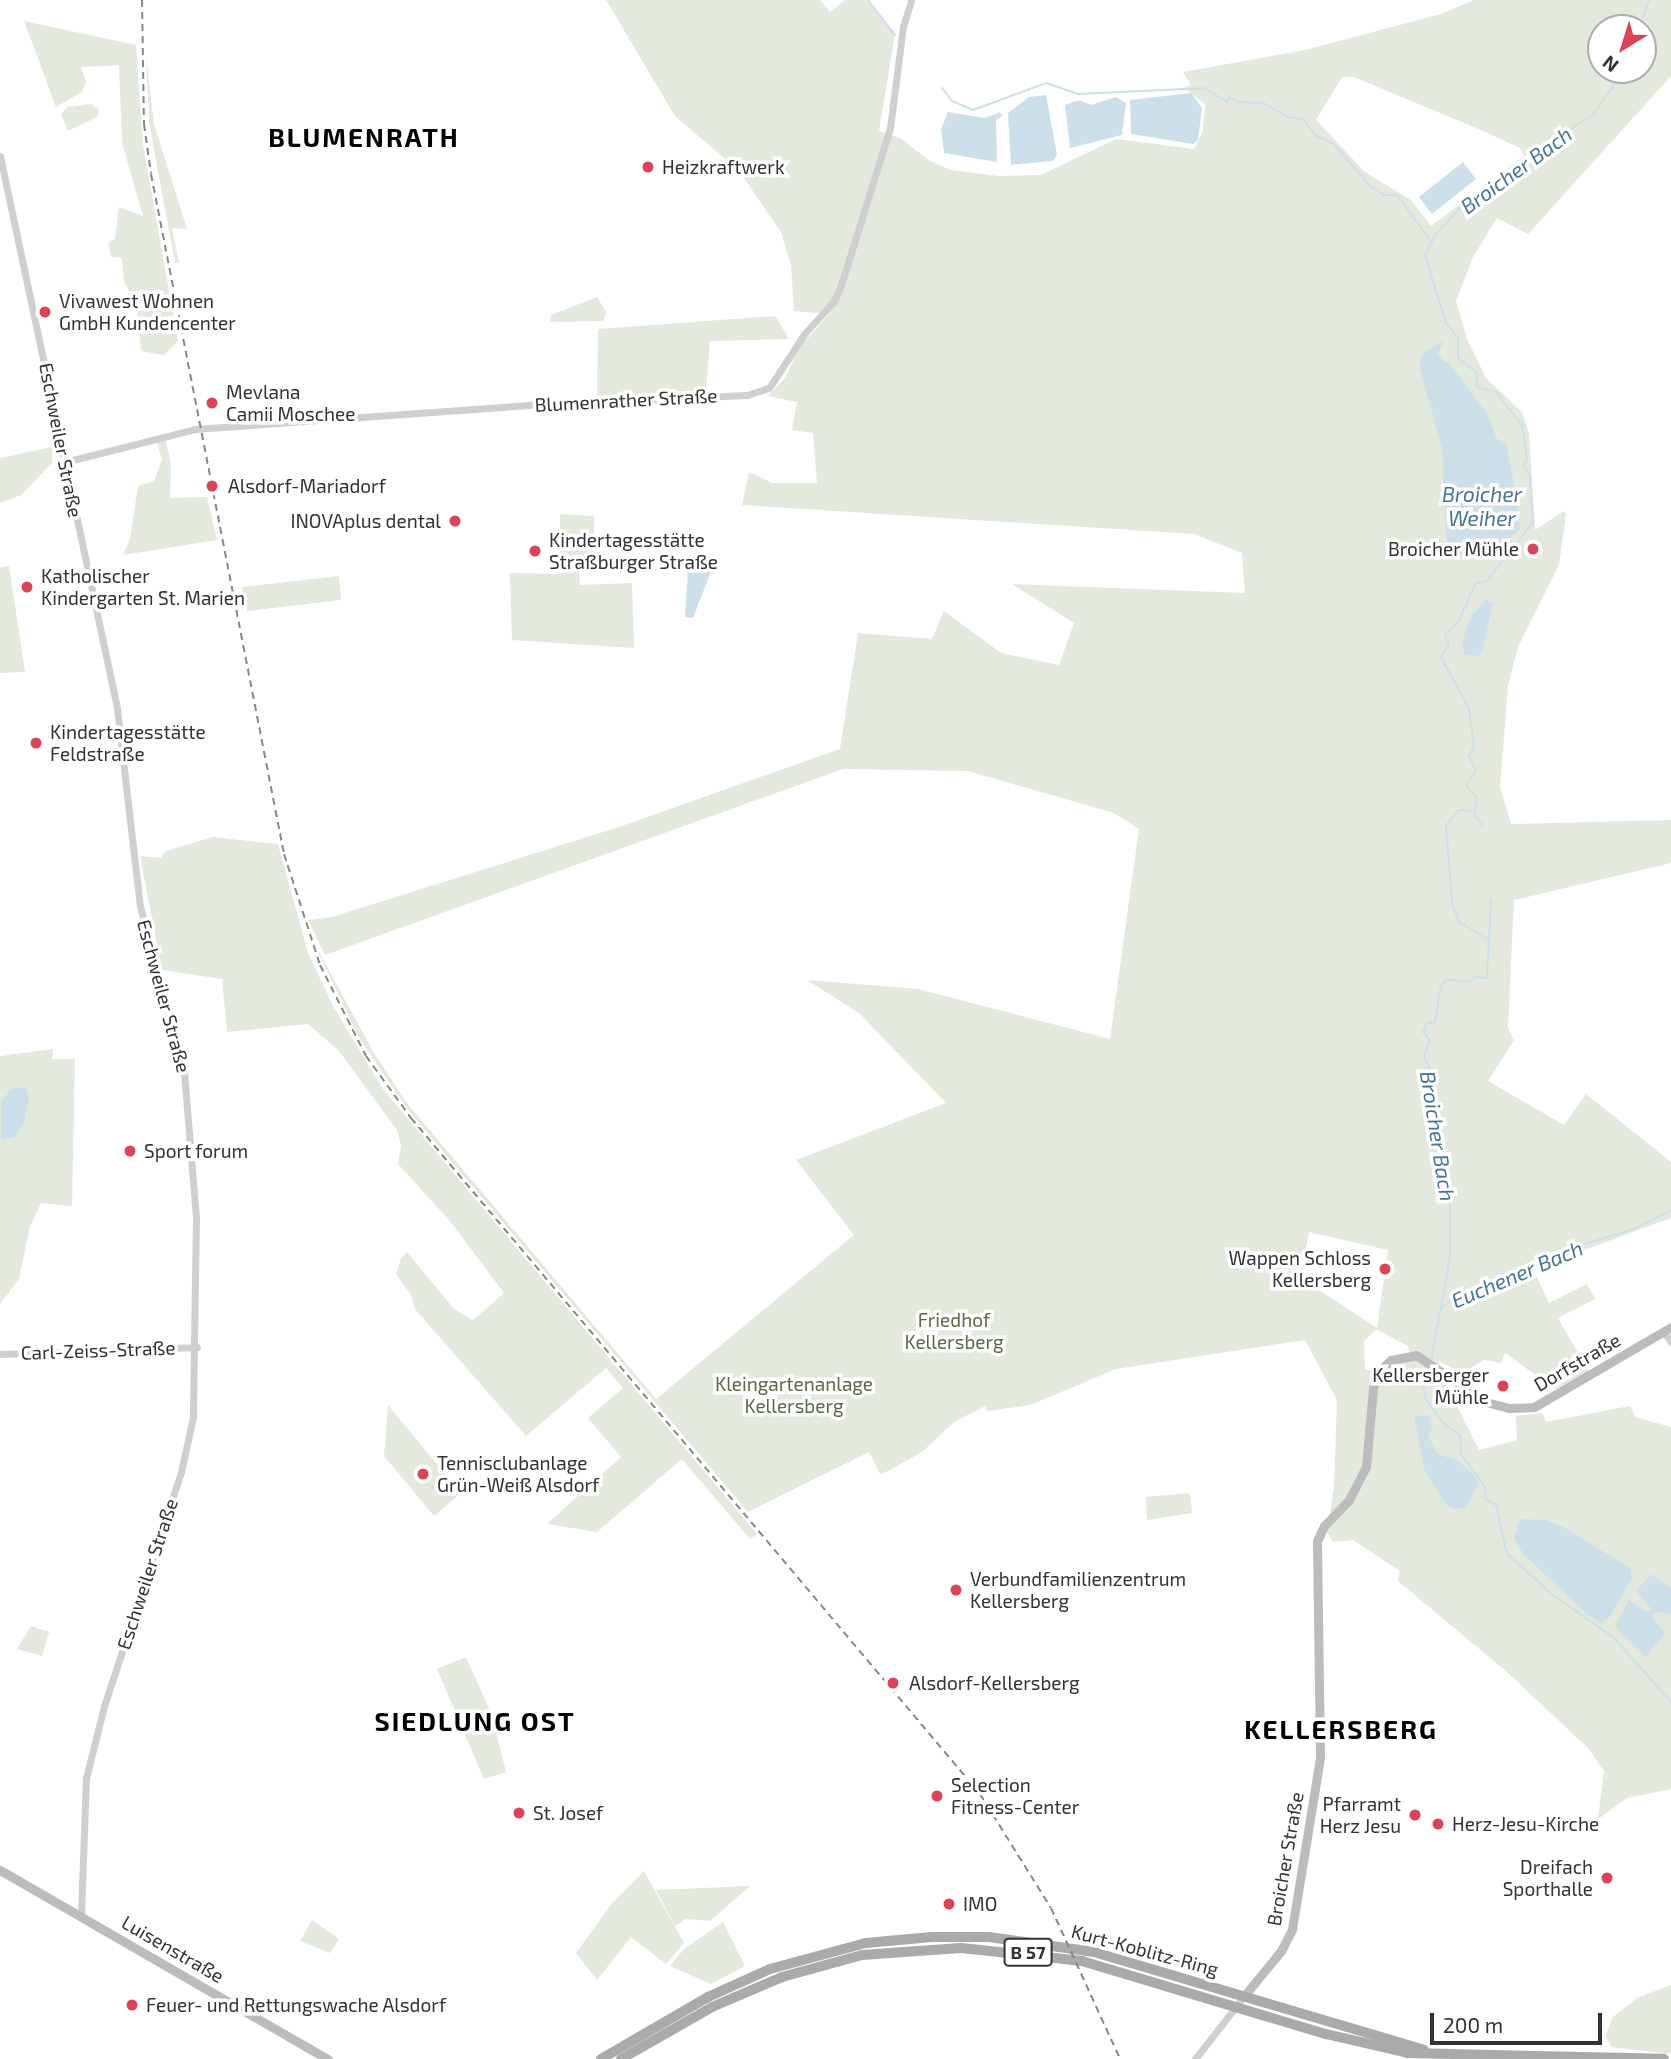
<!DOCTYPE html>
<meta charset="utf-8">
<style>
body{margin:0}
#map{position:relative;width:1671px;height:2059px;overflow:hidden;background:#fff;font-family:"Exo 2",sans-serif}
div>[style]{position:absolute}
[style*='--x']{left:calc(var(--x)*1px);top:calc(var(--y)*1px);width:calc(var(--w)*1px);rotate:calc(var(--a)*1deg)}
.green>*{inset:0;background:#e3e9dc}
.water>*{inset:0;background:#cde0e9}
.stream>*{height:2px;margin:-1px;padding:0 1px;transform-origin:1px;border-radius:1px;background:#cde0e9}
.tertiary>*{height:7px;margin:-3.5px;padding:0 3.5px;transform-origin:3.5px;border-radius:3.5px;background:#cfcfcf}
.secondary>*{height:9px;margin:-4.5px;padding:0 4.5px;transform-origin:4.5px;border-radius:4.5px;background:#bcbcbc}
.primary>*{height:10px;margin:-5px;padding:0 5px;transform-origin:5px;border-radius:5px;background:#aaa}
.rail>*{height:2px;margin-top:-1px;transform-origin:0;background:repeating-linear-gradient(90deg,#878787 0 7px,transparent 0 12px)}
.dots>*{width:19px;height:19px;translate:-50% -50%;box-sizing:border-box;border:4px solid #fff;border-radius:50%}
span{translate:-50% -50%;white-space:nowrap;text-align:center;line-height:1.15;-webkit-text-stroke:7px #fff;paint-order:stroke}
.shield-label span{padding:2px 5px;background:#fff;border:2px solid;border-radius:5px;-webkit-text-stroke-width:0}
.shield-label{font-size:18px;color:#323232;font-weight:700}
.poi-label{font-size:19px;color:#323232}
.left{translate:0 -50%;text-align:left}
.right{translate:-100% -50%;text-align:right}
.street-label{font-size:19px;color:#323232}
.park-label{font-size:19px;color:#576c42}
.water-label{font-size:21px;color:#457690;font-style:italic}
.district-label{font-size:26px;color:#000;font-weight:700;letter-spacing:2px}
.north{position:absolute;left:1587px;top:14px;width:70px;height:70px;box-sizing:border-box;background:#fff;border:2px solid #adadad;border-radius:50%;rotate:218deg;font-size:19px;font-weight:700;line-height:28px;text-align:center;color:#323232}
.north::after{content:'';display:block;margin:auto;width:24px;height:32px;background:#da4456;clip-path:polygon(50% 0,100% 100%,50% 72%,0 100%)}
.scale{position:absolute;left:1430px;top:2013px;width:172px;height:32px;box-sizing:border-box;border:4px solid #323232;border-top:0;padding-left:9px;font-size:21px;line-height:24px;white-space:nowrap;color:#323232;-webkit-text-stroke:5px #fff;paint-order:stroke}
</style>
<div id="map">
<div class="green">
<i style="clip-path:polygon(evenodd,606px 0,820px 0,830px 12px,845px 0,867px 0,895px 33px,879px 131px,900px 138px,930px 161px,951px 170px,999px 176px,1041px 175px,1116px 139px,1194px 149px,1203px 131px,1205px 104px,1184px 88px,1191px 85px,1183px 72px,1305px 50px,1441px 14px,1474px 0,1671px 0,1671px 76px,1528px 234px,1497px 218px,1473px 257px,1456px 301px,1467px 339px,1486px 378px,1522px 412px,1529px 434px,1535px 530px,1564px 511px,1566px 514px,1559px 565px,1518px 647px,1508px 686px,1500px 787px,1511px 824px,1671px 820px,1671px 863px,1514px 900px,1508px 1028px,1514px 1040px,1488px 1081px,1564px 1125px,1586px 1094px,1671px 1162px,1671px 1218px,1533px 1269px,1549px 1303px,1587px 1284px,1595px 1299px,1558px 1318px,1589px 1372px,1555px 1389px,1505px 1353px,1501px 1363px,1484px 1360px,1462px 1373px,1439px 1361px,1440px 1372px,1479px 1450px,1517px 1440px,1516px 1416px,1542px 1413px,1546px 1422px,1630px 1406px,1635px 1417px,1671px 1427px,1671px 1789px,1627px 1798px,1598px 1819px,1604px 1771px,1588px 1748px,1507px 1672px,1398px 1581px,1400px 1571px,1353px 1540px,1333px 1542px,1327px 1533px,1334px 1488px,1337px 1400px,1305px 1340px,1116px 1369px,1030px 1405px,988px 1411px,985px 1406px,954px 1422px,922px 1452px,888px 1471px,880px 1474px,869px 1452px,748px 1512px,408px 1110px,359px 1038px,312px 939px,374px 1053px,406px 1102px,656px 1399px,854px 1235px,796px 1160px,946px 1103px,859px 1013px,807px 980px,918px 989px,1110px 1039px,1139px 829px,1114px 813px,968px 771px,843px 769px,325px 955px,308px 920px,332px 917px,619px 827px,840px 749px,858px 633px,932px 639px,944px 611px,1001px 653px,1059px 665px,1074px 623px,1012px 584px,1245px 593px,1242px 553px,1194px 534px,742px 505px,749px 472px,772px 483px,817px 483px,813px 433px,792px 430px,797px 402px,768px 396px,785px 378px,799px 348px,829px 314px,794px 311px,791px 265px,781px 232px,739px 171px,675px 116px,606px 0,1601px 28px,1643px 28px,1643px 70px,1601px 70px,1601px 28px,606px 0,1342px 77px,1354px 77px,1483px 131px,1520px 148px,1524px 156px,1431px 226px,1411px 200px,1365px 172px,1316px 120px,1342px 77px,606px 0,1309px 1232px,1388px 1250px,1377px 1328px,1301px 1278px,1309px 1232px,606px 0,1376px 1329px,1408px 1346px,1411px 1359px,1390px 1367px,1382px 1375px,1365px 1369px,1364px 1341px,1376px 1329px)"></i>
<i style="clip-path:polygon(24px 21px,136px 45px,143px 145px,178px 341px,164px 355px,141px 351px,136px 302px,124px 282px,122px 258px,111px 257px,108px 242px,115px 239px,119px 207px,143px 216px,122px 143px,119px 65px,81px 67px,86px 81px,82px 92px,56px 107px)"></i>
<i style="clip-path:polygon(146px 56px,154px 124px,187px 229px,172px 228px,179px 263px,175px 263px,149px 122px)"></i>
<i style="clip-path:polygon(91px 104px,99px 110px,97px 117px,68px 131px,61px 114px,68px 107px)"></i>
<i style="clip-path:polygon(597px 297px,606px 312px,603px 321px,550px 322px,551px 315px)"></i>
<i style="clip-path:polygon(775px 316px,789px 339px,710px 341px,706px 391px,597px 396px,598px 329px)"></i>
<i style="clip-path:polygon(166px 440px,171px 465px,170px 498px,207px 497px,217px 540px,123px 555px,130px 539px,138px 486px,154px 481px,162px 459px,157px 443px)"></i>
<i style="clip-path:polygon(52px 447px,52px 463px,21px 495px,0 503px,0 458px)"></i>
<i style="clip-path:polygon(560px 514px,594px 516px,594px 557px,579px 557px,580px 585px,632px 583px,634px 648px,512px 640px,510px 573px,561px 574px)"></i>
<i style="clip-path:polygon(9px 566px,25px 672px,0 673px,0 567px)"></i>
<i style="clip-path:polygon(339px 576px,341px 600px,247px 611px,242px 587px)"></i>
<i style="clip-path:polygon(213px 837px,278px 844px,308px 953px,334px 1008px,383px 1089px,757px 1534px,750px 1539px,682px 1459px,597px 1532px,547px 1524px,621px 1457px,588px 1418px,623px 1388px,606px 1368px,526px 1436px,415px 1309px,411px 1295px,396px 1274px,401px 1258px,407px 1252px,454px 1309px,473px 1320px,504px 1293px,449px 1220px,398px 1164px,401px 1146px,397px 1130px,339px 1051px,308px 1024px,227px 1032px,222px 979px,162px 970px,140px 856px,161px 858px,166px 851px)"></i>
<i style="clip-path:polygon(53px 1049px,52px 1059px,75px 1059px,72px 1206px,41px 1203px,30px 1226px,19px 1279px,0 1304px,0 1056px)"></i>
<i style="clip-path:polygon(388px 1405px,461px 1493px,434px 1516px,384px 1456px)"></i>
<i style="clip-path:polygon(1190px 1493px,1192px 1513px,1147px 1520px,1146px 1497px)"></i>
<i style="clip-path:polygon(31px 1626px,49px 1632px,42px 1656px,17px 1649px)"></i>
<i style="clip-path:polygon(466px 1657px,491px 1713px,506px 1772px,484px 1779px,437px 1669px)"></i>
<i style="clip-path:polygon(644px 1871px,684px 1943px,666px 1964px,631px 1937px,597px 1980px,576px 1953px,613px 1902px)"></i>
<i style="clip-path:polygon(750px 1886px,710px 1921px,686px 1919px,675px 1926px,656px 1890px)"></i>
<i style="clip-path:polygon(312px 1920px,339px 1939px,330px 1953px,300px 1941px)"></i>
<i style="clip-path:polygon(723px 1922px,745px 1966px,711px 1984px,670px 1966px,684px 1949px)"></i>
<i style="clip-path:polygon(1671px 1985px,1671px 2054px,1612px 2047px,1605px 2036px,1613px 2017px,1637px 1998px)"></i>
</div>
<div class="water">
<i style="clip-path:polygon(1191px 93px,1202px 108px,1198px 140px,1193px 144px,1131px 134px,1130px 100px)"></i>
<i style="clip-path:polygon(1046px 95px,1057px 155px,1053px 161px,1011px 165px,1008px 113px,1029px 97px)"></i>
<i style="clip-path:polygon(1116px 97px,1126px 103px,1122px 135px,1070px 148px,1065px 105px,1079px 100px,1091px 105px)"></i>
<i style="clip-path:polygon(948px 112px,985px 118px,1000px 112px,1002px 116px,996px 120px,997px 162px,944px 153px,941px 129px)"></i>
<i style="clip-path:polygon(1463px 162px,1476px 179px,1432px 214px,1419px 197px)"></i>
<i style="clip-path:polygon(1444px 341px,1438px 353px,1443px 361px,1449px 363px,1487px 413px,1497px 439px,1506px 443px,1518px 503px,1520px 529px,1506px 542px,1466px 557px,1447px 555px,1442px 449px,1419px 365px,1424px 352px)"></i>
<i style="clip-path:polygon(689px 555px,717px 556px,693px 618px,685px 617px)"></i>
<i style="clip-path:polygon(1486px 599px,1493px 604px,1482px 651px,1479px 656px,1465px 655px,1462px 643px,1470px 618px)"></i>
<i style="clip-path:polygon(25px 1087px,29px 1098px,24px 1122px,15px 1137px,1px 1140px,1px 1102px,11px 1089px)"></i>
<i style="clip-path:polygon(1429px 1415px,1432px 1429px,1428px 1434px,1437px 1454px,1459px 1461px,1476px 1477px,1478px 1485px,1465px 1508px,1453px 1509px,1446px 1504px,1425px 1472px,1414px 1416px)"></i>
<i style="clip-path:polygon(1520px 1519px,1546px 1520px,1565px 1528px,1630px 1568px,1632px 1578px,1609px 1618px,1601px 1623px,1587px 1614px,1524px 1555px,1514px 1539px)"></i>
<i style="clip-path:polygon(1651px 1574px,1671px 1588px,1671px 1614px,1656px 1612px,1651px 1616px,1665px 1633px,1646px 1657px,1615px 1627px,1629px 1600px,1646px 1612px,1652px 1610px,1636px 1591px)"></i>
</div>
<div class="stream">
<i style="--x:868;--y:0;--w:44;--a:52.4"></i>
<i style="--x:1639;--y:28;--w:30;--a:-70"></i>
<i style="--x:942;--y:88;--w:16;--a:52"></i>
<i style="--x:952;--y:101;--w:23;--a:23"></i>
<i style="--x:973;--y:110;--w:78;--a:-20.3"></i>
<i style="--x:1046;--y:83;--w:34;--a:19"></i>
<i style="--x:1078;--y:94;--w:126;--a:-2.7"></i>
<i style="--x:1204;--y:88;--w:27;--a:31"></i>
<i style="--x:1227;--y:102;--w:6;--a:-59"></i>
<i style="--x:1230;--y:97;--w:9;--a:36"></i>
<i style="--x:1237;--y:102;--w:27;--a:2"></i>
<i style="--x:1264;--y:103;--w:27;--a:31"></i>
<i style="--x:1287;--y:117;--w:16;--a:7"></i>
<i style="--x:1303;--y:119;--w:21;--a:53"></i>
<i style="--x:1316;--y:136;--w:18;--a:22"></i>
<i style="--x:1333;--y:143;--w:57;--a:49.3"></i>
<i style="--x:1370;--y:186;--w:17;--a:33"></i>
<i style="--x:1384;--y:195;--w:13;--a:0"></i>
<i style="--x:1397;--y:195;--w:56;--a:53.7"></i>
<i style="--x:1474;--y:811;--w:15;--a:-176"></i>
<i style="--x:1459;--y:810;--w:20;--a:131"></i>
<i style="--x:1446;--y:825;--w:78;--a:85.6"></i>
<i style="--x:1452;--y:903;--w:20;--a:70"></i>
<i style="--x:1459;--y:922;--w:34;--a:30"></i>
<i style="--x:1483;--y:826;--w:13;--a:-129"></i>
<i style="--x:1475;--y:816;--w:20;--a:-87"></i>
<i style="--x:1476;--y:796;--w:14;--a:-135"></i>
<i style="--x:1466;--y:786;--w:19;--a:-58"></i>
<i style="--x:1476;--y:770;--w:15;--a:-118"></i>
<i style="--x:1469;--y:757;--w:13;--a:-67"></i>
<i style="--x:1474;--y:745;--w:37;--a:-98"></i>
<i style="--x:1469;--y:708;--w:58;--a:-118.8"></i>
<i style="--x:1441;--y:657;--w:14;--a:-56"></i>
<i style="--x:1449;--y:645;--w:12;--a:-110"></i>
<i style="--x:1445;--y:634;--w:19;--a:-43"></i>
<i style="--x:1459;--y:621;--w:40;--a:-66.6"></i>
<i style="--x:1475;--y:584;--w:12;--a:-14"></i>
<i style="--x:1487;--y:581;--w:75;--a:-52.1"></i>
<i style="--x:1533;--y:522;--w:46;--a:-93.7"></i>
<i style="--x:1530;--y:476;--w:12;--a:-121"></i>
<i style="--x:1524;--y:466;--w:8;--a:-67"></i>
<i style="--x:1527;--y:459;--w:34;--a:-98"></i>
<i style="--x:1522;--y:425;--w:42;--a:-128.2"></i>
<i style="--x:1496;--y:392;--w:20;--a:-165"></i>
<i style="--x:1477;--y:387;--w:14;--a:-90"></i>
<i style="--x:1477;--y:373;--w:24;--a:-142"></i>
<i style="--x:1458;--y:358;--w:20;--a:-90"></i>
<i style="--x:1458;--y:338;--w:19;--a:-129"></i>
<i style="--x:1446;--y:323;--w:71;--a:-107.2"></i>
<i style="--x:1425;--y:255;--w:24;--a:-62"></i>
<i style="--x:1436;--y:234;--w:41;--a:-47"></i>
<i style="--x:1464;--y:204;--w:84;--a:-37.3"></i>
<i style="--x:1531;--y:153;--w:73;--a:-31.5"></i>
<i style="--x:1593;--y:115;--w:55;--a:-55.4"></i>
<i style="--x:1442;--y:1307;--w:20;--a:-33"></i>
<i style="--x:1459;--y:1296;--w:36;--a:-11"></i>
<i style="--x:1494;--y:1289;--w:81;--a:-28.8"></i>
<i style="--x:1565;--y:1250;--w:72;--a:-16.9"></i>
<i style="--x:1634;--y:1229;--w:42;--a:-27.2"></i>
<i style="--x:1431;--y:1361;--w:106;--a:-79.6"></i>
<i style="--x:1450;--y:1257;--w:75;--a:-90"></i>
<i style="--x:1450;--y:1182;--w:95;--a:-102.7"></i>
<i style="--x:1429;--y:1089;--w:23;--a:-90"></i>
<i style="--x:1429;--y:1066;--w:11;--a:-117"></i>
<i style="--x:1424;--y:1056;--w:17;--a:-69"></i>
<i style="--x:1430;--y:1040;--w:11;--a:-131"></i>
<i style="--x:1423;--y:1032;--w:10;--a:-66"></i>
<i style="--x:1427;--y:1023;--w:8;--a:0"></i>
<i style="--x:1435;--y:1023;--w:37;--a:-81"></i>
<i style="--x:1441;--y:986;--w:9;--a:-49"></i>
<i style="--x:1447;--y:979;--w:22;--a:8"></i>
<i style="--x:1469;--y:982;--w:8;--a:-40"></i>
<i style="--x:1475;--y:977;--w:12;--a:5"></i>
<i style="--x:1487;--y:978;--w:78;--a:-87.1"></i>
<i style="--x:1428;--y:1366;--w:13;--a:117"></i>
<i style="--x:1422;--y:1378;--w:20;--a:81"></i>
<i style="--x:1425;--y:1398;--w:31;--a:54"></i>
<i style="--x:1443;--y:1423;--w:21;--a:35"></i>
<i style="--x:1460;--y:1435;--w:19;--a:87"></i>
<i style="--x:1461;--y:1454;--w:41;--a:54"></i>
<i style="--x:1485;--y:1487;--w:13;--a:86"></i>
<i style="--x:1486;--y:1500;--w:11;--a:27"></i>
<i style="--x:1496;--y:1505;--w:50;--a:77.3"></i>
<i style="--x:1507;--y:1554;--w:62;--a:41.7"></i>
<i style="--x:1553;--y:1595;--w:73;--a:35"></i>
<i style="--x:1613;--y:1637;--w:87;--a:48.3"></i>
</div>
<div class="tertiary">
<i style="--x:0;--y:156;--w:564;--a:78.03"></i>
<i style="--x:117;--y:708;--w:199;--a:83.4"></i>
<i style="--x:140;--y:906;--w:172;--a:75.2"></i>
<i style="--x:184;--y:1072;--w:145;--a:85.3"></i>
<i style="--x:196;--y:1217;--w:200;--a:90.9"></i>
<i style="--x:193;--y:1417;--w:56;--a:102.3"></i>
<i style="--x:181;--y:1472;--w:246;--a:108.2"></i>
<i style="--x:104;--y:1706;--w:74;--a:104"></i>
<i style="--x:86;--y:1778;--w:138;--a:92.1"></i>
<i style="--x:65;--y:462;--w:134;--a:-14.2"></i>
<i style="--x:195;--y:429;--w:346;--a:-4.1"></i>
<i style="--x:540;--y:404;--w:207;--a:-2.5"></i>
<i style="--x:747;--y:395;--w:23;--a:-18"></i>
<i style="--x:769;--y:388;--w:66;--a:-56.8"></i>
<i style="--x:805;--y:333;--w:43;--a:-47.8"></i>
<i style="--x:834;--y:301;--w:21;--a:-67"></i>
<i style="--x:842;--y:282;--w:161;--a:-72.7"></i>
<i style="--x:890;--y:128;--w:102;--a:-82.7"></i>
<i style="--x:903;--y:27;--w:28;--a:-73"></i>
<i style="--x:1663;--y:1331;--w:14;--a:54"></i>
<i style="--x:0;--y:1354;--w:197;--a:-2"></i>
<i style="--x:1195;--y:2059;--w:80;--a:-52.1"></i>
</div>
<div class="secondary">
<i style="--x:0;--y:1870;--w:379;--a:30"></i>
<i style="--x:1244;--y:1996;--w:58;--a:-50.6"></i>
<i style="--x:1281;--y:1951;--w:25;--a:-63"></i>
<i style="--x:1292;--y:1929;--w:173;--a:-80.7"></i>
<i style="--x:1320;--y:1758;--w:217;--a:-90.8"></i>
<i style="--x:1317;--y:1541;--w:17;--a:-65"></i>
<i style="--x:1324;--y:1526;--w:36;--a:-46"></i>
<i style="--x:1349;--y:1500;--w:37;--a:-63"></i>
<i style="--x:1366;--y:1467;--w:79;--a:-84.9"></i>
<i style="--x:1373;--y:1388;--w:18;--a:-71"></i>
<i style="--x:1379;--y:1371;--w:16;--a:-43"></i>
<i style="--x:1391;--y:1360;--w:25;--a:-11"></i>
<i style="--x:1416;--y:1355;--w:84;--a:33.9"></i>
<i style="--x:1486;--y:1402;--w:24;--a:15"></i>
<i style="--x:1509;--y:1408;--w:25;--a:-2"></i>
<i style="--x:1534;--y:1407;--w:159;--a:-30.3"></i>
</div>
<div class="primary">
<i style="--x:601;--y:2059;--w:124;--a:-30.1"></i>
<i style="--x:708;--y:1997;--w:68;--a:-24.3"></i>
<i style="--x:770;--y:1969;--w:99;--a:-15.2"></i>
<i style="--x:866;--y:1943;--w:66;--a:-5.2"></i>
<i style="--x:932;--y:1937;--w:57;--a:0"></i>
<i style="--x:989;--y:1937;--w:106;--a:8.1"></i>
<i style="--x:1094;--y:1952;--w:344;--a:16.5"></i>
<i style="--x:621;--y:2059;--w:105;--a:-29.7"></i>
<i style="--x:712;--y:2007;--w:76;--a:-23.2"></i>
<i style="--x:782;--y:1977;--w:83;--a:-15.4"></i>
<i style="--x:862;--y:1955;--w:99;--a:-4"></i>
<i style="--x:961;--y:1948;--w:122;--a:6.1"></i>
<i style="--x:1082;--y:1961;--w:255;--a:16.7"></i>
<i style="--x:1326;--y:2034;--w:84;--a:13"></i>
<i style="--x:1408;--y:2053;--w:256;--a:1.3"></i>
</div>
<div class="rail">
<i style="--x:142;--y:0;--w:124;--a:89.1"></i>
<i style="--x:144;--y:124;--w:50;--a:82"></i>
<i style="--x:151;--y:174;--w:693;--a:78.93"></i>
<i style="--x:284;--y:854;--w:117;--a:72"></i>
<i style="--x:320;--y:965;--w:102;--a:63.2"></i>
<i style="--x:366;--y:1056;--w:77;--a:54"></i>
<i style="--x:411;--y:1118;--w:884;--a:49.91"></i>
<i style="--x:980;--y:1794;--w:134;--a:58.1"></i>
<i style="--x:1051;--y:1908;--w:166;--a:65.4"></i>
</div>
<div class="dots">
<i style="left:648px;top:167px;background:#da4456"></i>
<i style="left:45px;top:312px;background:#da4456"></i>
<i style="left:212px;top:403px;background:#da4456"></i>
<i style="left:212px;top:486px;background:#da4456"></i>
<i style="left:455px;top:521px;background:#da4456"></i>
<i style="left:1533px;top:549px;background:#da4456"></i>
<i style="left:535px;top:551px;background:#da4456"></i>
<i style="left:27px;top:587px;background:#da4456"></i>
<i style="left:36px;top:743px;background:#da4456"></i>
<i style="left:130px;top:1151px;background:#da4456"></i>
<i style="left:1385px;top:1269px;background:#da4456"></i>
<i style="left:1503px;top:1386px;background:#da4456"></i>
<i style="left:423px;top:1474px;background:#da4456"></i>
<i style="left:956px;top:1590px;background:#da4456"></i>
<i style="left:893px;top:1683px;background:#da4456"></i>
<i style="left:937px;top:1796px;background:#da4456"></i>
<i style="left:519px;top:1813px;background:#da4456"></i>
<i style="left:1415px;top:1815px;background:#da4456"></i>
<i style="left:1438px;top:1824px;background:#da4456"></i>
<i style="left:1607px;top:1878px;background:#da4456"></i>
<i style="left:949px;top:1904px;background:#da4456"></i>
<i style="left:132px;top:2005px;background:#da4456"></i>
</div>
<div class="shield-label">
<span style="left:1028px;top:1952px">B 57</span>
</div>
<div class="poi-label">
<span class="left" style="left:662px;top:167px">Heizkraftwerk</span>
<span class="left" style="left:59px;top:312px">Vivawest Wohnen<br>GmbH Kundencenter</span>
<span class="left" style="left:226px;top:403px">Mevlana<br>Camii Moschee</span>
<span class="left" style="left:228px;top:486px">Alsdorf-Mariadorf</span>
<span class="right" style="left:441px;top:521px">INOVAplus dental</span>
<span class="left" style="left:549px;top:551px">Kindertagesstätte<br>Straßburger Straße</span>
<span class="right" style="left:1519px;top:549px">Broicher Mühle</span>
<span class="left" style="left:41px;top:587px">Katholischer<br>Kindergarten St. Marien</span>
<span class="left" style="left:50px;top:743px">Kindertagesstätte<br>Feldstraße</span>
<span class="left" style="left:144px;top:1151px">Sport forum</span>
<span class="right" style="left:1371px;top:1269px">Wappen Schloss<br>Kellersberg</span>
<span class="right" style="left:1489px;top:1386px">Kellersberger<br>Mühle</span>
<span class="left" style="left:437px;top:1474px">Tennisclubanlage<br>Grün-Weiß Alsdorf</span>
<span class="left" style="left:970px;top:1590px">Verbundfamilienzentrum<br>Kellersberg</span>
<span class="left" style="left:909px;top:1683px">Alsdorf-Kellersberg</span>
<span class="left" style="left:951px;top:1796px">Selection<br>Fitness-Center</span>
<span class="right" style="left:1401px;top:1815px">Pfarramt<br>Herz Jesu</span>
<span class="left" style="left:533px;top:1813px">St. Josef</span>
<span class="left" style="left:1452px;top:1824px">Herz-Jesu-Kirche</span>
<span class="right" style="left:1593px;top:1878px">Dreifach<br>Sporthalle</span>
<span class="left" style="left:963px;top:1904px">IMO</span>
<span class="left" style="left:146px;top:2005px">Feuer- und Rettungswache Alsdorf</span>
</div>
<div class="street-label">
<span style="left:626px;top:400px;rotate:-3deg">Blumenrather Straße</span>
<span style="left:61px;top:440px;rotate:79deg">Eschweiler Straße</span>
<span style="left:164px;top:996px;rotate:75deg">Eschweiler Straße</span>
<span style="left:98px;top:1350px;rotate:-2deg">Carl-Zeiss-Straße</span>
<span style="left:1577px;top:1362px;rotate:-30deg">Dorfstraße</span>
<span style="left:147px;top:1574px;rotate:-72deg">Eschweiler Straße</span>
<span style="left:1285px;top:1859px;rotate:-80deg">Broicher Straße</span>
<span style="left:173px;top:1949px;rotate:30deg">Luisenstraße</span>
<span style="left:1145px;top:1950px;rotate:15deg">Kurt-Koblitz-Ring</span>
</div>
<div class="park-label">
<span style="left:954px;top:1331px">Friedhof<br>Kellersberg</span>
<span style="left:794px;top:1395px">Kleingartenanlage<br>Kellersberg</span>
</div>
<div class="water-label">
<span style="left:1516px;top:170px;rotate:-36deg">Broicher Bach</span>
<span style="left:1482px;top:506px">Broicher<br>Weiher</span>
<span style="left:1438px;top:1136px;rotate:81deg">Broicher Bach</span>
<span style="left:1517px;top:1274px;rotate:-23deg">Euchener Bach</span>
</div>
<div class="district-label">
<span style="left:364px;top:137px">BLUMENRATH</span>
<span style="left:475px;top:1721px">SIEDLUNG OST</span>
<span style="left:1341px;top:1729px">KELLERSBERG</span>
</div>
<div class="north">N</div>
<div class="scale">200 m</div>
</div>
